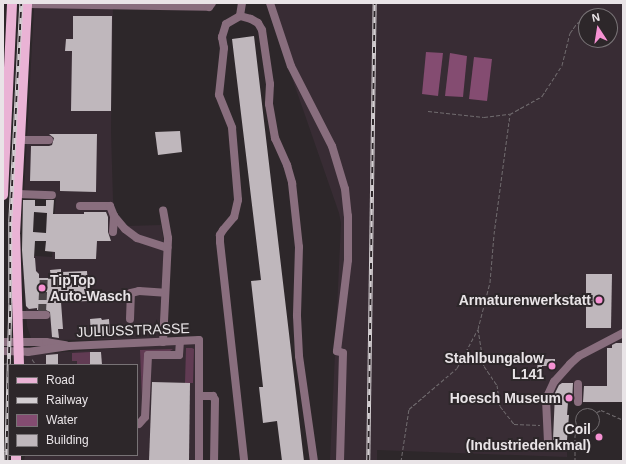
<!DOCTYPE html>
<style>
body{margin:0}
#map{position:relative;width:626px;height:464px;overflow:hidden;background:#2d272a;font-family:Helvetica,sans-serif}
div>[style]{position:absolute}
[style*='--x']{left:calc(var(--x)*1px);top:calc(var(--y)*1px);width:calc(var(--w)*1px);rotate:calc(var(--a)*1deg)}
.built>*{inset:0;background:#382c34}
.green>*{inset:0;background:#613b53}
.water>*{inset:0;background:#844c71}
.building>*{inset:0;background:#bfb7bc}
.minor-tunnel>*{height:8px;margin-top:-4px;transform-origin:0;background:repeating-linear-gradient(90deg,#494346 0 8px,transparent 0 12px)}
.path>*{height:1px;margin-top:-0.5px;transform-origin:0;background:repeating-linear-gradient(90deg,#706b6e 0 4px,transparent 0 6px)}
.path>.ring{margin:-0.5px;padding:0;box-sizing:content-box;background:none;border:1px solid #706b6e;border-radius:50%}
.minor>*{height:8px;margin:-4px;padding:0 4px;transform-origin:4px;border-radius:4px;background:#896e7e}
.major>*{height:10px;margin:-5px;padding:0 5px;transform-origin:5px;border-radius:5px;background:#eab3d5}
.rail>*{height:3.5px;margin-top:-1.75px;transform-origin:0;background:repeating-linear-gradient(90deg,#2d272a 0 6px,#d3ced1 0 12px);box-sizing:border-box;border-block:1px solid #d3ced1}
.dots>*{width:11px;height:11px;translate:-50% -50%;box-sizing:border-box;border:2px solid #2d272a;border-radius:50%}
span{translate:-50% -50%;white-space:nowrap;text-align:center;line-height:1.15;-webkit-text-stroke:4px #2d272a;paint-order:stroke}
.poi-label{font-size:14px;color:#e9e4e7;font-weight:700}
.left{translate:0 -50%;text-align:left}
.right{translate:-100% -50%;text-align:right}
.street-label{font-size:14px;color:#e9e4e7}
.frame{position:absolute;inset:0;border:4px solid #e9e4e7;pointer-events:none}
.legend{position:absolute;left:8px;top:364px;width:130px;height:92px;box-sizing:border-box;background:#2d272a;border:1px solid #787376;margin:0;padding:5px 7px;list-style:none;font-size:12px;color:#e9e4e7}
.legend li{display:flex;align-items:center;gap:8px;height:20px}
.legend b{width:20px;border:1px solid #787376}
.north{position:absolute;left:578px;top:8px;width:40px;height:40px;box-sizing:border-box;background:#2d272a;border:1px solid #787376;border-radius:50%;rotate:348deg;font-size:11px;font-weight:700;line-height:16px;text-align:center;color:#e9e4e7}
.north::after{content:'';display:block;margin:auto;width:14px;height:18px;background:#f591d2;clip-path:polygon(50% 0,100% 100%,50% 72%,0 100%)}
</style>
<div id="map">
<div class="built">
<i style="clip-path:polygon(113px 3px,111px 131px,113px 200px,116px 215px,127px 226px,161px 225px,164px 242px,159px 339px,49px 340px,31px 338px,27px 326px,22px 255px,52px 257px,56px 194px,24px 192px,34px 8px)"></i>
<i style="clip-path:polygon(evenodd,266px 3px,623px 3px,623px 402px,595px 403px,568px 402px,567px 457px,377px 450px,377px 461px,330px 461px,341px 223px,339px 213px,266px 3px,586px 16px,610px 16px,610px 40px,586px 40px,586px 16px)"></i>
<i style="clip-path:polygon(187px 343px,197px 344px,195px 461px,24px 461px,25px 455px,137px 455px,137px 365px,24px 365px,24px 355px)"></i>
</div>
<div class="green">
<i style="clip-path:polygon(186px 348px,192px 348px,194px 349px,193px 383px,185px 383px)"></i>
<i style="clip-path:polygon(173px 349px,170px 351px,149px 351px,145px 354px,142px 400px,140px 350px)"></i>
<i style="clip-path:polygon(90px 352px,90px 365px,77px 365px,77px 361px,72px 361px,72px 353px)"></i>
</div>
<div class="water">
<i style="clip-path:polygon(426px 52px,443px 53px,438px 96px,422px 94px)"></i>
<i style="clip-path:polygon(450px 53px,467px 56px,463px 97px,445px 96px)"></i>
<i style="clip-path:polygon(474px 57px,492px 59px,487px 101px,469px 99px)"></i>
</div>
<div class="building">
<i style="clip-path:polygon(73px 16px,112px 16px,111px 111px,71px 111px,72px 51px,65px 51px,66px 39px,73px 39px)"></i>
<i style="clip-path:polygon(254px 36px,304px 461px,282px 461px,277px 421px,263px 423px,259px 387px,263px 387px,251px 281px,261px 280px,232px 39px)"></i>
<i style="clip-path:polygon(180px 131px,182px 152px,158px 155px,155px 132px)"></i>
<i style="clip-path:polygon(49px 134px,97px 134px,96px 192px,60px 191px,60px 181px,30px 181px,31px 146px,49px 146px,52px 145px,54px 138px)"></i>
<i style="clip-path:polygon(evenodd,23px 200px,35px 200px,35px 206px,46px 206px,46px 200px,54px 200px,53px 214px,84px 214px,84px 212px,106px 212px,108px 217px,108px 232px,111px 241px,97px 241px,96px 259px,55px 259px,55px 252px,45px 251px,46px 241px,35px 241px,34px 258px,35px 258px,36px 271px,39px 274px,39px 278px,51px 278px,50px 270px,61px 269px,61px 272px,87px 271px,89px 301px,61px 302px,63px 329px,58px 329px,59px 338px,52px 337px,50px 312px,46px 310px,37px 310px,37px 308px,29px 309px,26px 306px,22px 250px,23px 200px,34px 212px,47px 213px,46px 233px,33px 232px,34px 212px)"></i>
<i style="clip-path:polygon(586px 274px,612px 274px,611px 328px,586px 328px)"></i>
<i style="clip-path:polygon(101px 318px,102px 320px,109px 319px,110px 333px,91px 336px,90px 319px)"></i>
<i style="clip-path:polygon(616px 343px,622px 343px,623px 352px,623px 402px,583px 402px,584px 386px,607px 386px,607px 348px,612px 348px,612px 345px)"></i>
<i style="clip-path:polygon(90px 352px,101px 352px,102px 365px,90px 365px)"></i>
<i style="clip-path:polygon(538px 353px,542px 353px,542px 359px,555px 359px,555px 366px,542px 366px,542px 374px,537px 374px)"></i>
<i style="clip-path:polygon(58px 354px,58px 365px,46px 365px,46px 355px)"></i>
<i style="clip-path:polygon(152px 382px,190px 383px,189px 461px,149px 461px)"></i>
<i style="clip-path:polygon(562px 383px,573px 383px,572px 402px,568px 402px,567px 415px,569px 415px,567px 440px,553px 440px,555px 393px,559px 385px)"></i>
</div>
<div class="minor-tunnel">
<i style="--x:42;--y:312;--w:34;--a:-87"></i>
</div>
<div class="path">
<i style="--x:428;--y:111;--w:56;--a:6.1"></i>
<i style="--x:484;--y:117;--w:26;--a:-7"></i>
<i style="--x:510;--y:114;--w:37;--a:-29"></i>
<i style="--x:542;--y:96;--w:37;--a:-57"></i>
<i style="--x:562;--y:65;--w:33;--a:-76"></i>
<i style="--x:570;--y:33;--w:12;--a:-55"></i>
<i style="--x:577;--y:23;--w:9;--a:-21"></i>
<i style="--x:478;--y:329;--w:37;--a:81"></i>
<i style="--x:484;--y:366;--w:23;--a:56"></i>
<i style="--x:497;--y:385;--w:21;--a:82"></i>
<i style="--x:500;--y:406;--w:23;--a:52"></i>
<i style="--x:514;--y:424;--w:26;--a:2"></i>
<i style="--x:32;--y:359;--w:7;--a:56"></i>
<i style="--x:3;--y:364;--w:7;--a:-8"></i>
<i class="ring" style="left:575px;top:408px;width:23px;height:23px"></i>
<i style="--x:597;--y:412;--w:4;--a:-27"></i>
<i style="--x:601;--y:410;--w:24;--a:24"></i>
<i style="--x:3;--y:451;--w:5;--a:0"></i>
<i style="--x:401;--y:461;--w:53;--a:-81.3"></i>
<i style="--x:409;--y:409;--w:63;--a:-40.5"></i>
<i style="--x:457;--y:368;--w:44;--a:-61.7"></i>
<i style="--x:478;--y:329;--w:49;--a:-75.7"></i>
<i style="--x:490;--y:282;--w:48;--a:-85.2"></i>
<i style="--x:494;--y:234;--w:121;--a:-82.4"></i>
<i style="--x:575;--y:461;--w:26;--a:-90"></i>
<i style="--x:575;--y:435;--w:8;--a:-67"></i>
</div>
<div class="minor">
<i style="--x:242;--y:3;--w:13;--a:99"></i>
<i style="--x:240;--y:16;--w:16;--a:150"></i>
<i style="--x:226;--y:24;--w:14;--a:107"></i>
<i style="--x:222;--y:37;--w:11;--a:80"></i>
<i style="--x:224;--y:48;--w:47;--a:96.1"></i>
<i style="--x:219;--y:95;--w:35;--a:68"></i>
<i style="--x:232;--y:128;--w:72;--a:85.2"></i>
<i style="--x:238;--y:200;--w:17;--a:103"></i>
<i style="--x:234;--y:217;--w:17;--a:130"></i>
<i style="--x:223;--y:230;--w:6;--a:121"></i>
<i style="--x:220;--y:235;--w:7;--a:90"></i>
<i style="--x:220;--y:242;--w:220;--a:83.7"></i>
<i style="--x:270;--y:3;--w:66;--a:71.6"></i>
<i style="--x:291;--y:66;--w:90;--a:62.9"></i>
<i style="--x:332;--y:146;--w:45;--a:73.2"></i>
<i style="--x:345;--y:189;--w:27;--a:84"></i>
<i style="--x:348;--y:216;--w:44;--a:90"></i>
<i style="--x:348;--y:260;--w:92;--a:96.9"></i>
<i style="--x:337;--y:351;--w:6;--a:18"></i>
<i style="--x:343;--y:353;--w:108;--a:91.6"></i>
<i style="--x:27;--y:4;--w:182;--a:0.9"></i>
<i style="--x:209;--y:7;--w:5;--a:-53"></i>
<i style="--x:240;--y:16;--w:11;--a:15"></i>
<i style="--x:251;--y:19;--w:8;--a:30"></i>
<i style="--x:258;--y:23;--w:8;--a:60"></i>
<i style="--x:262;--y:30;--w:55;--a:81.6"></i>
<i style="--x:270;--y:84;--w:20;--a:93"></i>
<i style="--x:269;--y:104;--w:35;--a:80"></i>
<i style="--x:275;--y:138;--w:30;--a:66"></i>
<i style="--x:287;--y:165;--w:19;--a:74"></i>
<i style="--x:292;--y:183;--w:64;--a:83.8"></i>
<i style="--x:299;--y:247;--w:69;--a:91.7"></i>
<i style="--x:297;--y:316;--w:40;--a:87.1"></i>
<i style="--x:299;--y:356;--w:106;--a:81.9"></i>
<i style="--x:20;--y:140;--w:29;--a:0"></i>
<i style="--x:17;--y:194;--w:35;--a:2"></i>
<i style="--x:80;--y:206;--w:30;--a:0"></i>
<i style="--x:110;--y:206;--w:11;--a:68"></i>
<i style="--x:114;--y:216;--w:17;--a:50"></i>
<i style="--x:125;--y:229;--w:15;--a:37"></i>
<i style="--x:137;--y:238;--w:32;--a:18"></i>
<i style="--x:113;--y:232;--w:16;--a:-86"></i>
<i style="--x:17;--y:315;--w:29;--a:0"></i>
<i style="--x:130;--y:319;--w:26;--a:-88"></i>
<i style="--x:131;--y:293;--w:8;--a:-14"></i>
<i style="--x:139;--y:291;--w:26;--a:4"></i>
<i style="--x:3;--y:342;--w:43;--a:0"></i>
<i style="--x:46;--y:342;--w:20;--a:9"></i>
<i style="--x:163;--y:342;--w:104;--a:-87.2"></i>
<i style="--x:168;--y:238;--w:28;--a:-100"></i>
<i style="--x:3;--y:351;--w:25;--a:2"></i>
<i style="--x:28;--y:352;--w:41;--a:-8.3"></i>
<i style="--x:69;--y:346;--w:130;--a:-2.6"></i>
<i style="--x:199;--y:340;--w:121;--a:90"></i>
<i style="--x:200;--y:396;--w:13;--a:0"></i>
<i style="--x:213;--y:396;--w:4;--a:63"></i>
<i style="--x:215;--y:400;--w:61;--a:90.9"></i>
<i style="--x:578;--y:402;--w:18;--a:-90"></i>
<i style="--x:139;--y:424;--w:9;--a:-49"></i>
<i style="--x:145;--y:417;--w:62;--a:-87.2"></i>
<i style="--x:148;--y:355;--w:31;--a:0"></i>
<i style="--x:179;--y:355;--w:14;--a:-86"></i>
<i style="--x:548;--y:442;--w:43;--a:-92.7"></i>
<i style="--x:546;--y:399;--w:19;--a:-65"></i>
<i style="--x:554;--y:382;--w:24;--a:-48"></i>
<i style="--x:570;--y:364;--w:12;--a:-42"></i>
<i style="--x:579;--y:356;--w:50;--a:-27.6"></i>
</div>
<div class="major">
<i style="--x:3;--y:195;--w:192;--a:-87.3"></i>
<i style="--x:19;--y:365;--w:131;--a:-91.7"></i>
<i style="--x:15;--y:234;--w:231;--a:-87"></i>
<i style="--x:16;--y:461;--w:6;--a:-90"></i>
</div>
<div class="rail">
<i style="--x:6;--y:461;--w:157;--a:-88.5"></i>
<i style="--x:10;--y:304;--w:82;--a:-90"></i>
<i style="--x:10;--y:222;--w:219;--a:-87.1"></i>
<i style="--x:368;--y:461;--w:458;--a:-89.2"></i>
</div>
<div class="dots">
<i style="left:42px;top:288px;background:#f591d2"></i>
<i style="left:599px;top:300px;background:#f591d2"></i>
<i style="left:552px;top:366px;background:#f591d2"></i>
<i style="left:569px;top:398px;background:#f591d2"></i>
<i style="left:599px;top:437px;background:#f591d2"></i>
</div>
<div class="poi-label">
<span class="left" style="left:50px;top:288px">TipTop<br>Auto-Wasch</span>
<span class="right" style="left:591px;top:300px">Armaturenwerkstatt</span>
<span class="right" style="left:544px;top:366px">Stahlbungalow<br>L141</span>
<span class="right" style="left:561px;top:398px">Hoesch Museum</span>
<span class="right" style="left:591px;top:437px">Coil<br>(Industriedenkmal)</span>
</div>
<div class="street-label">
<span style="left:133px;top:330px;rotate:-2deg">JULIUSSTRASSE</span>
</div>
<div class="frame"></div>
<ul class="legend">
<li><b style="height:5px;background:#eab3d5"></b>Road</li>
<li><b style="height:5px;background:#d3ced1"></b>Railway</li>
<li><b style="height:11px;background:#844c71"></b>Water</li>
<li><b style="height:11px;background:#bfb7bc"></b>Building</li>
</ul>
<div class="north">N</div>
</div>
